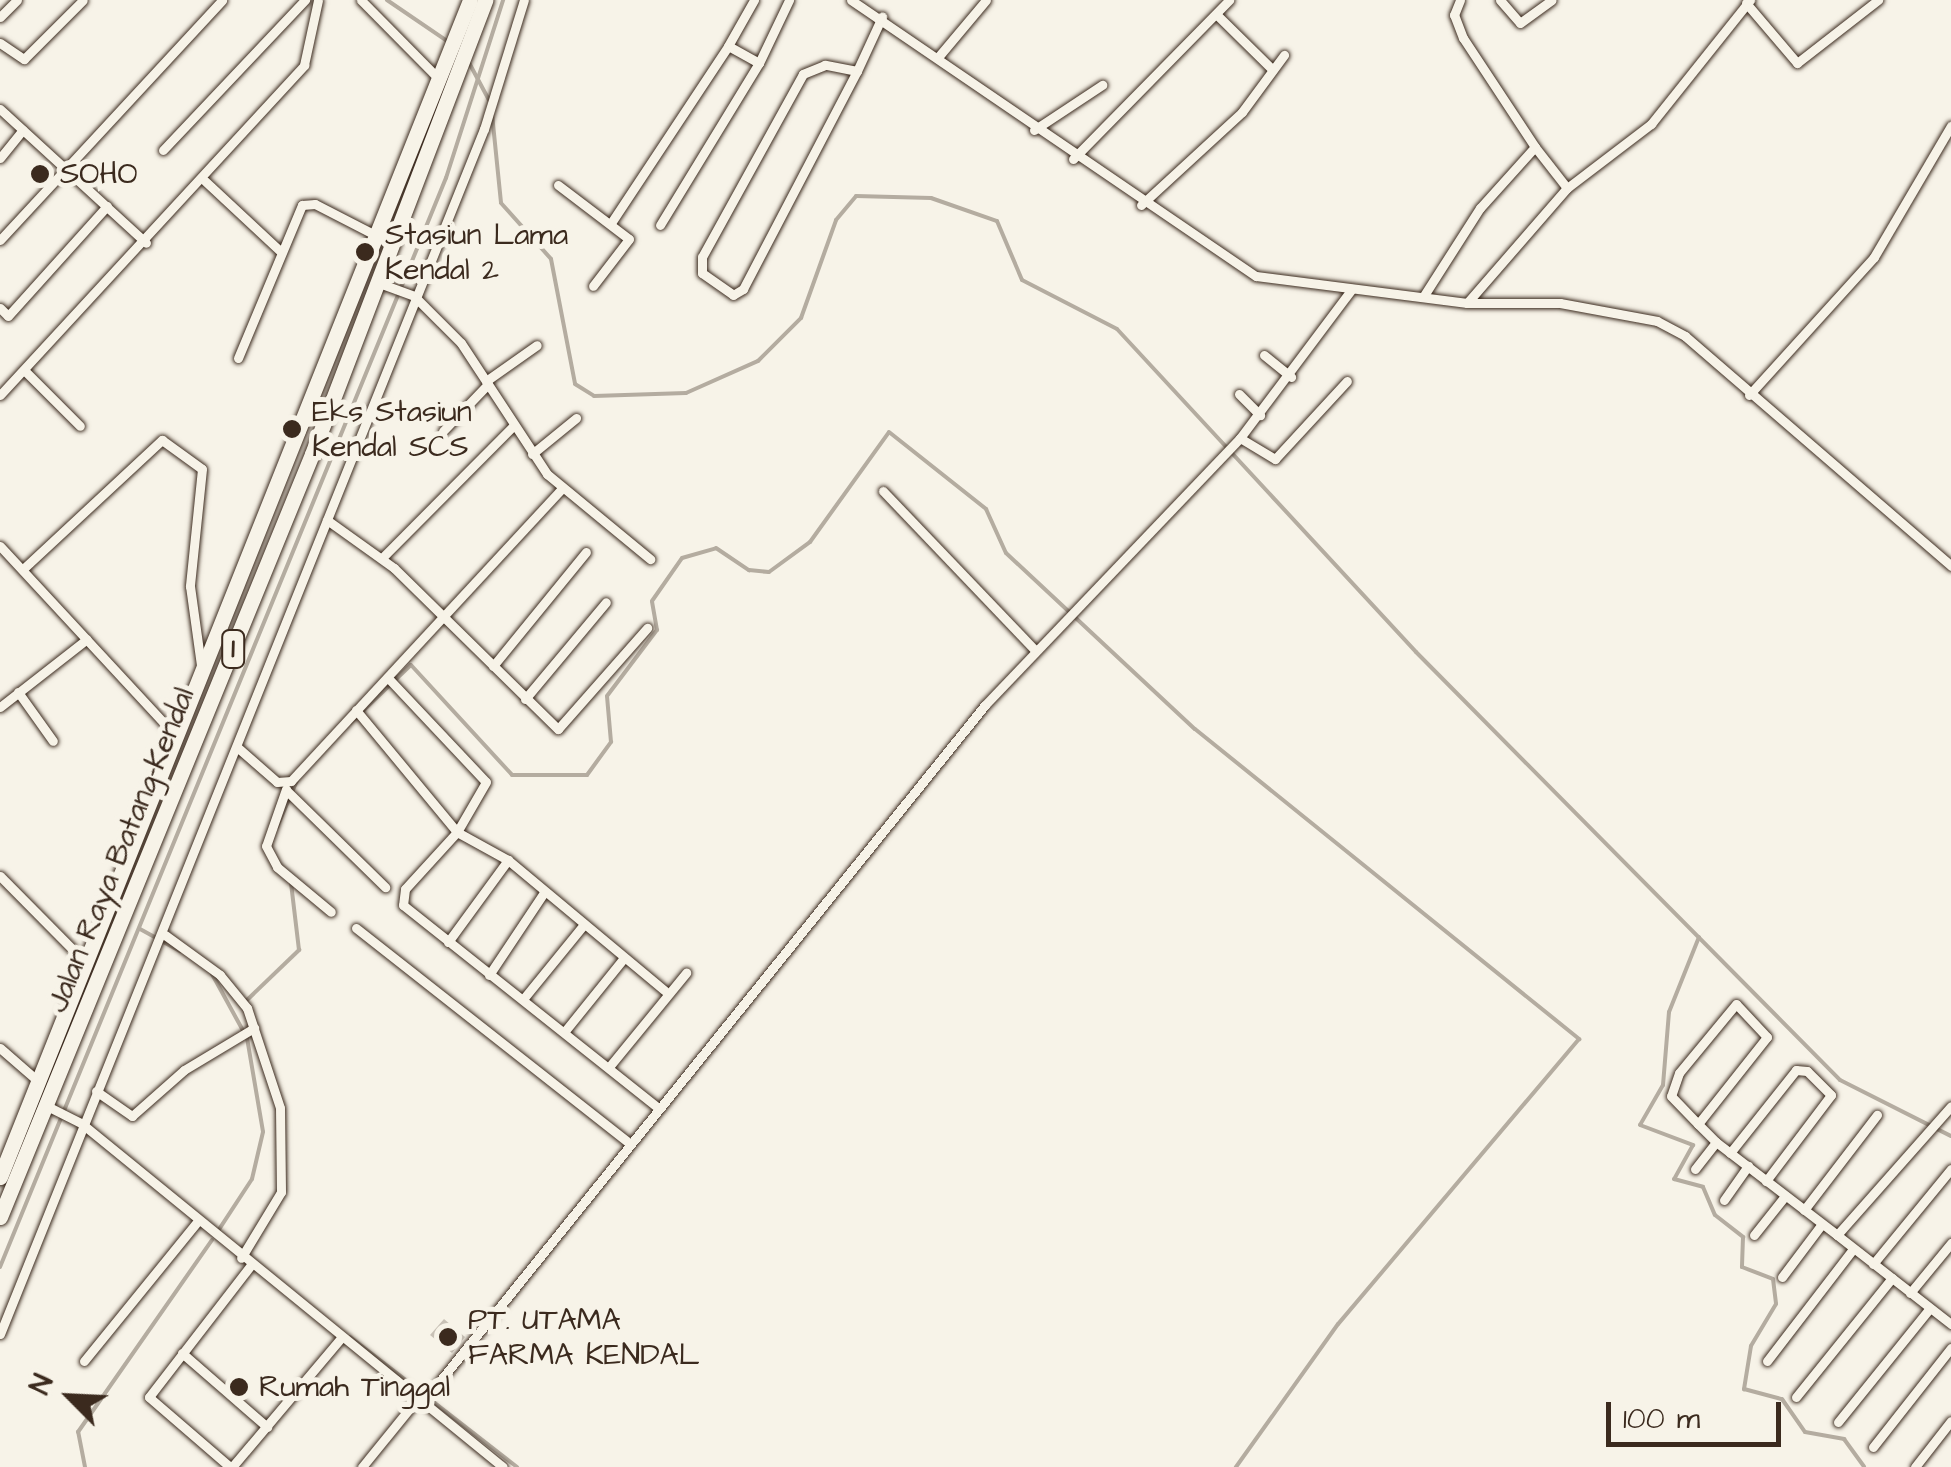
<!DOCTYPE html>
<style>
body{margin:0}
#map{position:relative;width:1951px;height:1467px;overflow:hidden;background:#f7f3e8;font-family:"Architects Daughter",sans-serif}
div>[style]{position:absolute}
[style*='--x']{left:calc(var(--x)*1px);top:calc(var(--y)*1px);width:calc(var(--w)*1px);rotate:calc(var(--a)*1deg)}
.stream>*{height:4px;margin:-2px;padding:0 2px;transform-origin:2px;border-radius:2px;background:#b4aca0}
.building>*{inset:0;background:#c8c1b6}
.roads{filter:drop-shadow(0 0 2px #3b2a1e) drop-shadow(0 0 2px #3b2a1e)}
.minor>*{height:9px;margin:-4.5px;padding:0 4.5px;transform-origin:4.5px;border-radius:4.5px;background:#f7f3e8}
.trunk>*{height:15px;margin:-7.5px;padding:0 7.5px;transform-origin:7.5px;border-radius:7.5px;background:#f7f3e8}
.dots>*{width:28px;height:28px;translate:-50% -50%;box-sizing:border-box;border:5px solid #f7f3e8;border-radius:50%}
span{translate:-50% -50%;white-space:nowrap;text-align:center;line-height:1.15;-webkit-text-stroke:10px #f7f3e8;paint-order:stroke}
.shield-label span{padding:2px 8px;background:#f7f3e8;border:2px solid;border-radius:8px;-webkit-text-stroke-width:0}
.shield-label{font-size:28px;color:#3b2a1e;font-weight:700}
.poi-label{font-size:30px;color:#3b2a1e}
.left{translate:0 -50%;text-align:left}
.street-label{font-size:30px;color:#3b2a1e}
.north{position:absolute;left:20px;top:1347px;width:100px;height:100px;-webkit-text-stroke:8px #f7f3e8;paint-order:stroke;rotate:294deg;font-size:28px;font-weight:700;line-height:40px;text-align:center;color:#3b2a1e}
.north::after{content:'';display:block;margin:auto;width:35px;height:45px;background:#3b2a1e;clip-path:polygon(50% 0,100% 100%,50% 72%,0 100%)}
.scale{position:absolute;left:1606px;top:1402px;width:175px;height:45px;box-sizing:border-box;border:5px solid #3b2a1e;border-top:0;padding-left:12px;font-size:30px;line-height:35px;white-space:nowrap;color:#3b2a1e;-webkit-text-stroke:8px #f7f3e8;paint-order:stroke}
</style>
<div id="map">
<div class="stream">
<i style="--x:387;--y:0;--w:73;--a:34.3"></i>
<i style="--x:466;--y:57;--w:49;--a:61.9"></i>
<i style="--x:492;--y:114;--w:89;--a:84.2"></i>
<i style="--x:501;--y:203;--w:75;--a:48.2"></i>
<i style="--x:551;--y:259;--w:127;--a:79.1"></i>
<i style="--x:575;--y:384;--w:22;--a:32"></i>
<i style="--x:594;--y:396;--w:92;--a:-1.9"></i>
<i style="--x:686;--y:393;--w:79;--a:-24"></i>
<i style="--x:758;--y:361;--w:61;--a:-45"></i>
<i style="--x:801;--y:318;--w:104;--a:-70.3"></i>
<i style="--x:836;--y:220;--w:31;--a:-50"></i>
<i style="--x:856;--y:196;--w:75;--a:1.5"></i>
<i style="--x:931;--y:198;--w:70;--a:19.2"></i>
<i style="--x:997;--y:221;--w:64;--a:67"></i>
<i style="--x:1022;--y:280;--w:107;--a:27.3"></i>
<i style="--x:1117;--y:329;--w:440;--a:47.2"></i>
<i style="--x:1416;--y:652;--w:602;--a:45.27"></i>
<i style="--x:1840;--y:1080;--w:124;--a:26.8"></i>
<i style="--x:350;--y:723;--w:84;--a:-43.6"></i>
<i style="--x:411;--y:665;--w:149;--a:47.4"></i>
<i style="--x:512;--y:775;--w:75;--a:0"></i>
<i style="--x:587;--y:775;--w:41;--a:-54"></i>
<i style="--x:611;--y:742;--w:46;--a:-95"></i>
<i style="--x:607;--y:696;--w:83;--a:-52.9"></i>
<i style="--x:657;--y:630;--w:29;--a:-100"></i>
<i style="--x:652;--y:601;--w:52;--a:-55.1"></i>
<i style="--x:682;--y:558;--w:35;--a:-16"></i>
<i style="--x:716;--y:548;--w:40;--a:34"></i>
<i style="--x:749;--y:570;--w:20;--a:6"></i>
<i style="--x:769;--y:572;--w:51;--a:-36.2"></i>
<i style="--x:810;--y:542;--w:135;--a:-54.3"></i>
<i style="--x:889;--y:432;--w:124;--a:38.4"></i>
<i style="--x:986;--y:509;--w:48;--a:65.6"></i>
<i style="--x:1006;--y:553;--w:258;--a:43"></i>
<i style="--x:1195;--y:729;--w:494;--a:38.9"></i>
<i style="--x:1579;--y:1039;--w:373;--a:130.2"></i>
<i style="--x:1338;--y:1324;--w:176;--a:125.5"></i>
<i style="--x:277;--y:827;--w:56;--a:-66.7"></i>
<i style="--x:140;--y:929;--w:46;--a:28.8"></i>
<i style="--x:1699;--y:937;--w:81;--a:111.8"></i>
<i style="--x:1669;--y:1012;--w:73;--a:94.7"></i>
<i style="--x:1663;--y:1085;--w:46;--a:119.9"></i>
<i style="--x:1640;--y:1125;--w:57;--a:20.7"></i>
<i style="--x:1693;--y:1145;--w:39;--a:119"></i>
<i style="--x:1674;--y:1179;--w:30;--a:15"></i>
<i style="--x:1703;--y:1187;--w:30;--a:67"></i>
<i style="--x:1715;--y:1215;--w:36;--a:38"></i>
<i style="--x:1743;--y:1237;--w:30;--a:92"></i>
<i style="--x:1742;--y:1267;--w:33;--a:21"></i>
<i style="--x:1773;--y:1279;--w:25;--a:83"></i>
<i style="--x:1776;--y:1304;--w:49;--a:120.8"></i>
<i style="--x:1751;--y:1346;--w:44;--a:99.2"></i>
<i style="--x:1744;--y:1389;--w:39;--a:15"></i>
<i style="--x:1782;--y:1399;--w:40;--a:55.1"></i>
<i style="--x:1805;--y:1432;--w:40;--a:10"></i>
<i style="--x:1844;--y:1439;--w:34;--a:54"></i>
<i style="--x:212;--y:974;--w:73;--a:61.3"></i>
<i style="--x:247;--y:1038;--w:95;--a:80.3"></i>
<i style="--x:263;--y:1132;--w:48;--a:103.2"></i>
<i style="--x:252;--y:1179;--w:62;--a:123.2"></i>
<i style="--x:246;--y:1001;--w:74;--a:-43.9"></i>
<i style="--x:299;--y:950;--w:67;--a:-96.8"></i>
<i style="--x:0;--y:1267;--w:1177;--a:-67.73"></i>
<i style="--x:446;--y:178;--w:187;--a:-72.2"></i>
<i style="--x:350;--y:1337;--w:95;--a:37.7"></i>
<i style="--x:431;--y:1400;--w:109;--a:37.9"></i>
<i style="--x:85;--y:1467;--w:36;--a:-101"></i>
<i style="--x:78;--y:1432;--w:234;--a:-55.1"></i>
</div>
<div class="building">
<i style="clip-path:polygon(444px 1319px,465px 1337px,452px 1353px,430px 1335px)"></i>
</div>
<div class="roads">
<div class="minor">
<i style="--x:361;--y:0;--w:112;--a:45.4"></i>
<i style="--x:851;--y:0;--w:490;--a:34.3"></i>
<i style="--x:1256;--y:276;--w:213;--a:7.3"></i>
<i style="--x:1467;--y:303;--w:93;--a:0"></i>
<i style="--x:1560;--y:303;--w:99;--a:10.5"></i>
<i style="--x:1657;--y:321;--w:32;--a:28"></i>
<i style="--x:1685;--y:336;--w:352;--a:40.8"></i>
<i style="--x:1500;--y:0;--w:30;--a:49"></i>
<i style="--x:1520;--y:23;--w:39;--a:-36"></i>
<i style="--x:1746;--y:3;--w:79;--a:49.6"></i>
<i style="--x:1797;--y:63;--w:103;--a:-37.9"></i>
<i style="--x:1217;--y:15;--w:78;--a:44.5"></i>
<i style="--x:0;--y:17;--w:24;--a:-45"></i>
<i style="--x:0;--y:43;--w:29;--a:34"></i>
<i style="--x:24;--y:59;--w:83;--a:-45"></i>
<i style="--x:939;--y:56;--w:73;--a:-50"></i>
<i style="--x:759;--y:63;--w:70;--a:-64.5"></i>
<i style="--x:857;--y:71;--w:33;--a:-169"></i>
<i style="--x:825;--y:65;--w:24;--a:158"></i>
<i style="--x:803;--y:74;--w:209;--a:118.9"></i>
<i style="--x:702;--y:257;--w:16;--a:90"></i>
<i style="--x:702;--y:273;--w:38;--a:35"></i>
<i style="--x:733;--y:295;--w:12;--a:-31"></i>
<i style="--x:743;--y:289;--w:246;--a:-62.4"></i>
<i style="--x:857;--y:71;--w:60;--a:-65.2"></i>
<i style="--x:0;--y:109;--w:198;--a:42.5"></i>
<i style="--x:1034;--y:130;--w:82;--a:-33.5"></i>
<i style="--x:1535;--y:147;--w:52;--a:52"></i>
<i style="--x:163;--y:150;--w:207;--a:-46.6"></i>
<i style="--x:0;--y:158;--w:36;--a:-51"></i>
<i style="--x:1073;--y:159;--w:223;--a:-45.5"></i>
<i style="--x:205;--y:181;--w:103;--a:43"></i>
<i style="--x:558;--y:185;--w:89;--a:37.3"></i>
<i style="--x:629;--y:239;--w:59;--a:127.5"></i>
<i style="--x:1141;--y:205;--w:137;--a:-42.6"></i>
<i style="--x:1242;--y:112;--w:71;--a:-53.6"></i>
<i style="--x:611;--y:223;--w:212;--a:-56.5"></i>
<i style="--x:660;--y:225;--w:190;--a:-58.6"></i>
<i style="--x:759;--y:63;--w:35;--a:-151"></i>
<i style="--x:728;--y:46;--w:53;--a:-60.5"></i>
<i style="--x:0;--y:240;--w:327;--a:-47.2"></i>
<i style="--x:379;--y:283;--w:37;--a:20"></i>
<i style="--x:414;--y:296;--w:66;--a:45"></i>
<i style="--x:461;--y:343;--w:157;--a:56.7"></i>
<i style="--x:547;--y:474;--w:134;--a:39.5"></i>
<i style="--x:1423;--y:297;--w:106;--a:-57.4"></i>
<i style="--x:1480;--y:208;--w:82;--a:-48"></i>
<i style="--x:1535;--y:147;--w:131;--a:-123.4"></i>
<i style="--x:1463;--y:38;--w:25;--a:-111"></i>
<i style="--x:1454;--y:15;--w:16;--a:-68"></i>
<i style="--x:1467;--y:303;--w:152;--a:-49"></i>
<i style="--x:1567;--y:188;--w:106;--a:-37.3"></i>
<i style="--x:1651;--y:124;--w:159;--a:-51.4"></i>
<i style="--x:0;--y:308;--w:11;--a:45"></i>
<i style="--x:8;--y:316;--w:148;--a:-48"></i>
<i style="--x:1264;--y:355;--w:35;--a:39"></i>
<i style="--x:238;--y:358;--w:166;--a:-67.3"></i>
<i style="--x:302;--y:205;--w:13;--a:-4"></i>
<i style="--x:315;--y:204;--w:70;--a:27.3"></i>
<i style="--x:24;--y:370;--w:79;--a:45"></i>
<i style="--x:486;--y:381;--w:62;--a:-35.2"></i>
<i style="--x:1239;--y:394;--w:30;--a:45"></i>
<i style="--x:0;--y:395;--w:449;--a:-47.3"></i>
<i style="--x:304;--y:65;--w:66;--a:-77.8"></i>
<i style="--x:1749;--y:395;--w:186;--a:-47.8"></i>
<i style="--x:1874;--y:257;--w:152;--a:-59.6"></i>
<i style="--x:443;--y:431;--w:65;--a:-46.2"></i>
<i style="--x:1240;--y:438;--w:41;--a:31"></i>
<i style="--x:1275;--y:459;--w:106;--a:-47.3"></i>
<i style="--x:532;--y:454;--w:57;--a:-39.3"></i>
<i style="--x:883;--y:491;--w:220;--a:46.3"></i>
<i style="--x:327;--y:520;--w:82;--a:35.6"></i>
<i style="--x:394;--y:568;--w:230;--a:44.5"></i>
<i style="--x:558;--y:729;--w:135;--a:-48.6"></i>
<i style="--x:0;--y:546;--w:260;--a:47.2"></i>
<i style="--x:382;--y:558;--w:187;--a:-45.2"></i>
<i style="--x:23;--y:569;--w:190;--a:-42.9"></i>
<i style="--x:162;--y:440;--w:49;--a:35.9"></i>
<i style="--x:202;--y:469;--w:118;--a:95.9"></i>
<i style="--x:190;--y:586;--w:80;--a:82.1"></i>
<i style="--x:493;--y:666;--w:147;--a:-50.8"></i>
<i style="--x:389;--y:679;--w:141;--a:46.7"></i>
<i style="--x:486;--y:782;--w:58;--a:120.1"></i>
<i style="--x:457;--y:832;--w:77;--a:132.4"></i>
<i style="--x:405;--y:889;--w:16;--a:97"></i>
<i style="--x:403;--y:905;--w:323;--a:38.5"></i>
<i style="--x:18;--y:692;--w:60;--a:54.5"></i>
<i style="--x:525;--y:699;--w:126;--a:-50.1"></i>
<i style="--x:0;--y:707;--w:110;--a:-38"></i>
<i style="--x:356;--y:710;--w:158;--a:50.4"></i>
<i style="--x:457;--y:832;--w:58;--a:28.8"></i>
<i style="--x:508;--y:860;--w:204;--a:39.8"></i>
<i style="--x:237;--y:747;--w:53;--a:41.2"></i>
<i style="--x:277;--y:782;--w:14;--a:-4"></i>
<i style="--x:291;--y:781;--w:399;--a:-47.2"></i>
<i style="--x:286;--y:789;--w:60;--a:109.3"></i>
<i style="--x:266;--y:846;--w:24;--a:62"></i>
<i style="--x:277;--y:867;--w:70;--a:39.8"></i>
<i style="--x:286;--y:790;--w:139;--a:44.4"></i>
<i style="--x:0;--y:876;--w:122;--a:45.3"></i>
<i style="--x:356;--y:928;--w:345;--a:38.2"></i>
<i style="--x:165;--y:935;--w:68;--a:36"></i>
<i style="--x:220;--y:975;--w:43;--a:50.7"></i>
<i style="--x:247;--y:1008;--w:105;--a:71.7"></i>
<i style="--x:280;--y:1108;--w:84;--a:89.3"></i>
<i style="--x:281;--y:1192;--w:77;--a:121.2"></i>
<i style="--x:448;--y:942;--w:102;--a:-53.8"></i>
<i style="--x:489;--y:975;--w:97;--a:-56.3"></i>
<i style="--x:524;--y:998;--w:92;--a:-50.8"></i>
<i style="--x:565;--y:1031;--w:92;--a:-51.1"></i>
<i style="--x:0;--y:1048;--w:52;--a:41.1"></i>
<i style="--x:609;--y:1067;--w:122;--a:-50.7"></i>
<i style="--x:96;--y:1091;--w:44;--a:34.8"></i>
<i style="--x:132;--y:1116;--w:69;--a:-41.5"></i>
<i style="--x:184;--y:1070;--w:82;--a:-31"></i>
<i style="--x:45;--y:1105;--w:40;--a:26.6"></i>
<i style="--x:81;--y:1123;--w:544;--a:39.19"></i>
<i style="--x:1698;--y:1124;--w:111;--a:-51.6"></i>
<i style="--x:1767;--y:1037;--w:45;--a:-133.2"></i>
<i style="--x:1736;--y:1004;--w:89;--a:129.6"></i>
<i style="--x:1679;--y:1073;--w:24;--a:109"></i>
<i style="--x:1671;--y:1096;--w:39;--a:46"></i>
<i style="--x:1698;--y:1124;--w:25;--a:45"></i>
<i style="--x:1716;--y:1142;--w:153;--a:37.5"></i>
<i style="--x:1837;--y:1235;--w:172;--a:-48.5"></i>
<i style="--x:1730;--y:1153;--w:106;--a:-51.5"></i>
<i style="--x:1796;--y:1070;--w:11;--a:5"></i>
<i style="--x:1807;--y:1071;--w:34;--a:45"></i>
<i style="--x:1831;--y:1095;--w:108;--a:127.1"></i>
<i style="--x:1695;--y:1169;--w:34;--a:-52"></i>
<i style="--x:1724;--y:1200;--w:42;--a:-54.8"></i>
<i style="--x:1804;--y:1210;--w:120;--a:-52.5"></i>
<i style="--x:1754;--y:1235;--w:50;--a:-51.5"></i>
<i style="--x:1837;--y:1235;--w:145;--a:38"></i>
<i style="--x:1873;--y:1264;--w:123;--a:-50.6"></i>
<i style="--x:1782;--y:1277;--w:66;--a:-53"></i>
<i style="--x:1910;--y:1293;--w:65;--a:-50.6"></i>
<i style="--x:0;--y:1334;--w:1299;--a:-68.12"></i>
<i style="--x:484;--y:129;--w:135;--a:-72.8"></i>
<i style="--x:182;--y:1353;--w:113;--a:41"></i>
<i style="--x:84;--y:1361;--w:179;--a:-50.9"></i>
<i style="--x:1767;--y:1361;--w:141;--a:-52.5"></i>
<i style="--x:1796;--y:1397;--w:153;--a:-51.1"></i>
<i style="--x:423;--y:1402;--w:895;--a:-51.12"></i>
<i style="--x:985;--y:705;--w:369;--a:-46.3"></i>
<i style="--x:1240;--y:438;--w:186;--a:-53.1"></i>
<i style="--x:1838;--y:1422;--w:146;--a:-51.1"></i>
<i style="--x:1873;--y:1447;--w:126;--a:-51.8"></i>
<i style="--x:230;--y:1467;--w:107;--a:-139.2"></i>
<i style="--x:149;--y:1397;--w:167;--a:-52.3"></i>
<i style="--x:232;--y:1467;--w:169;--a:-49.8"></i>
<i style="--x:362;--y:1467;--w:89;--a:-50.9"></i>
<i style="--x:1915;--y:1467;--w:58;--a:-52"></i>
</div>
<div class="trunk">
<i style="--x:0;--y:1177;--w:1267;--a:-68.23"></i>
<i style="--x:0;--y:1217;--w:824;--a:-67.76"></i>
<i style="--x:312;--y:454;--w:486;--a:-69.1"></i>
</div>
</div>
<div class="dots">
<i style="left:40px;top:174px;background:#3b2a1e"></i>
<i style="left:365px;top:252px;background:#3b2a1e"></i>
<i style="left:292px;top:429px;background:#3b2a1e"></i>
<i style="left:448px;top:1337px;background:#3b2a1e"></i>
<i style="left:239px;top:1387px;background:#3b2a1e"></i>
</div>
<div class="shield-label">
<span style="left:233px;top:649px">1</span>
</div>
<div class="poi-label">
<span class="left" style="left:60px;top:174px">SOHO</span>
<span class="left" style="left:385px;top:252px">Stasiun Lama<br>Kendal 2</span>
<span class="left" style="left:312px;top:429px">Eks Stasiun<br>Kendal SCS</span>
<span class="left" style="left:468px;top:1337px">PT. UTAMA<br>FARMA KENDAL</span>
<span class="left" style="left:259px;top:1387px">Rumah Tinggal</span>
</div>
<div class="street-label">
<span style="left:121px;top:850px;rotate:-68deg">Jalan Raya Batang-Kendal</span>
</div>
<div class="north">N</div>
<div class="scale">100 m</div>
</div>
